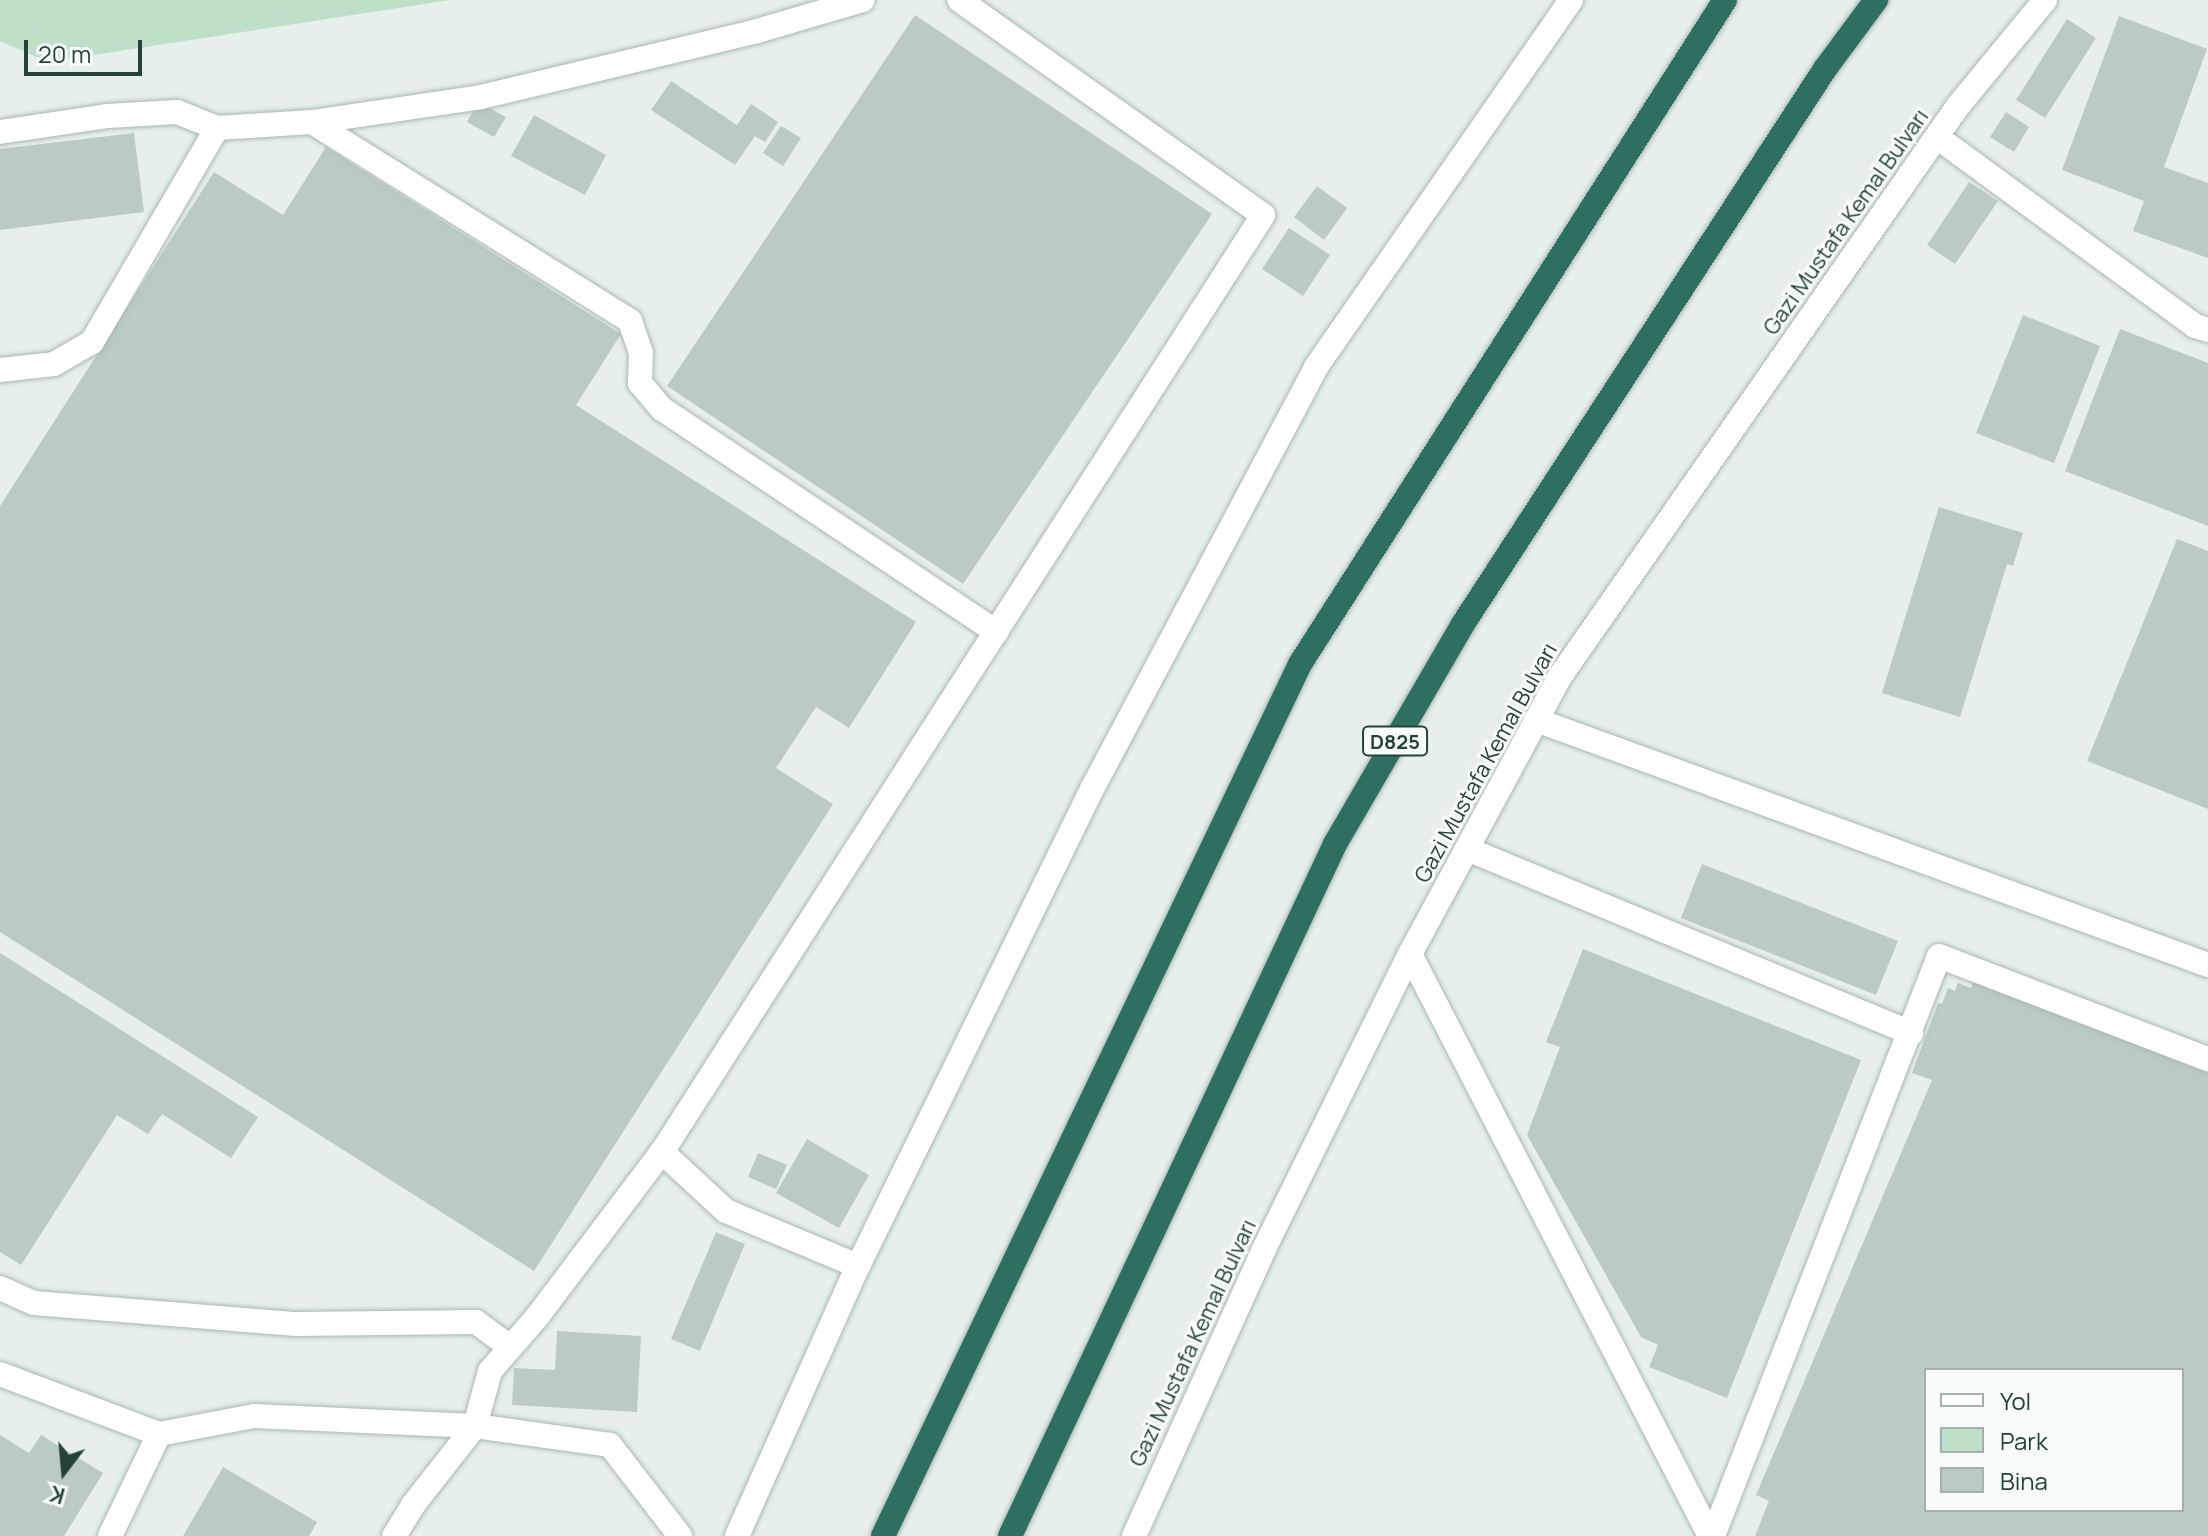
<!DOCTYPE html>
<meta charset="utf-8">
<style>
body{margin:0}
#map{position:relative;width:2208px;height:1536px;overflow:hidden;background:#e6efeb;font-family:Manrope,sans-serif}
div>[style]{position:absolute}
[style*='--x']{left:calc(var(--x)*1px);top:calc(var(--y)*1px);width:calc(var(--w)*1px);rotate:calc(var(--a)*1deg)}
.green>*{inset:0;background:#bfe0c8}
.building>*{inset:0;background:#bbcac4}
.roads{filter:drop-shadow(0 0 2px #a8b8b2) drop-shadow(0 0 2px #a8b8b2)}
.minor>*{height:24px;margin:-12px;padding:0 12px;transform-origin:12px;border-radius:12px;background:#fff}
.highway>*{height:24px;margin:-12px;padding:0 12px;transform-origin:12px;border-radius:12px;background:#2f6f62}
span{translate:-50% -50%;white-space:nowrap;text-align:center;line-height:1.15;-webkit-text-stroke:6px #f7fbf9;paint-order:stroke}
.shield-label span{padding:2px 6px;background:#f7fbf9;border:2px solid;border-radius:6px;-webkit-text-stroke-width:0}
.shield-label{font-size:20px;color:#24423a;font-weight:700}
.street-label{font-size:22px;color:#24423a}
.legend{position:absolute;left:1924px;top:1368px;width:260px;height:144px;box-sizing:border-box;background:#f7fbf9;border:2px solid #a3b1ad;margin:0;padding:10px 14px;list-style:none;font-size:24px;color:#24423a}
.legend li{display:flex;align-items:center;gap:16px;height:40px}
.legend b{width:40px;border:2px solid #a3b1ad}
.north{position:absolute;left:24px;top:1432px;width:80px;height:80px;-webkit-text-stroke:6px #f7fbf9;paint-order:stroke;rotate:196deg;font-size:22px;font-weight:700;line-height:32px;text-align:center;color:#24423a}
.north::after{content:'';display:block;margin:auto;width:28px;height:36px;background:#24423a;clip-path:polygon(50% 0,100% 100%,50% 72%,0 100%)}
.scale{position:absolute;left:24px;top:40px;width:118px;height:36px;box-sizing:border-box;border:4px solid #24423a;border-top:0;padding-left:10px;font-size:24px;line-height:28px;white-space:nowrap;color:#24423a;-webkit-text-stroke:6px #f7fbf9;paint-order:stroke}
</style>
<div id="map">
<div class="green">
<i style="clip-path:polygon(0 0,450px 0,48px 62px,0 41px)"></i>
</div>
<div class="building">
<i style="clip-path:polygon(915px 15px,1212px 214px,963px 584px,667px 386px)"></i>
<i style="clip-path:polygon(2119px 16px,2207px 49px,2164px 167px,2208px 183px,2208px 258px,2133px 231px,2144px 201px,2062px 170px)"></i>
<i style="clip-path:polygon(2067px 19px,2096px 38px,2045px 118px,2016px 100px)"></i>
<i style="clip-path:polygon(671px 81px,737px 125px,751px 104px,778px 122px,765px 142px,755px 136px,735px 165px,651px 110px)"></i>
<i style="clip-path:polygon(478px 102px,506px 117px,494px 137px,467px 122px)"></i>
<i style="clip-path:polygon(2006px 112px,2029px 127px,2014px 152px,1990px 137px)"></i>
<i style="clip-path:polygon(534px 115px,606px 155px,585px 195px,511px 156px)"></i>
<i style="clip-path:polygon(781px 126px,801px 138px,783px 166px,763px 153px)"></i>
<i style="clip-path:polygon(134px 133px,144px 212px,0 230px,0 149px)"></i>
<i style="clip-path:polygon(326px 147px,621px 334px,576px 405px,916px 622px,849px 728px,816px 707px,776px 768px,833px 804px,534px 1271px,0 932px,0 506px,214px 172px,283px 215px)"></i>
<i style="clip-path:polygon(1969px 182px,1998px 201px,1955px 264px,1927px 245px)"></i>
<i style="clip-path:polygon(1317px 186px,1347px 208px,1324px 240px,1294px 217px)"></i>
<i style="clip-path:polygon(1289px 228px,1330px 255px,1303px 296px,1262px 269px)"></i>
<i style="clip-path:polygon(2023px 315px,2100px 346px,2054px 463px,1976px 433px)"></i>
<i style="clip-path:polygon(2120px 329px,2208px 363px,2208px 526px,2065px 471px)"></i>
<i style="clip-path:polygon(1939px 507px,2023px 533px,2013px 566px,2007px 564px,1960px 717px,1882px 693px)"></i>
<i style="clip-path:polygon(2177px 539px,2208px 551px,2208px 809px,2087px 761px)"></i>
<i style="clip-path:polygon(1702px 864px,1898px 941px,1876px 995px,1681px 918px)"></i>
<i style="clip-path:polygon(1583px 949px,1861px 1060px,1727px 1398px,1649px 1367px,1658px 1345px,1641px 1337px,1527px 1135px,1560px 1047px,1546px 1042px)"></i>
<i style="clip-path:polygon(0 953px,258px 1117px,231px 1158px,162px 1114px,148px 1134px,117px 1115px,21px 1265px,0 1252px)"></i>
<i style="clip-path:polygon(evenodd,1977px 973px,2208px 1063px,2208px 1536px,1755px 1536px,1769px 1501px,1756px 1495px,1932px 1080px,1912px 1073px,1938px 1003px,1942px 1004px,1948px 988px,1955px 991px,1958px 983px,1971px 988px,1977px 973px,1926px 1370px,2182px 1370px,2182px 1510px,1926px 1510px,1926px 1370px)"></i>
<i style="clip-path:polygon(807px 1139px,869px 1175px,839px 1228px,776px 1193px)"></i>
<i style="clip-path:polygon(758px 1153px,787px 1165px,776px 1189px,748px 1177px)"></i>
<i style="clip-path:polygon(716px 1232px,745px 1244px,700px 1351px,671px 1339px)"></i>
<i style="clip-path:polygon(557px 1331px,641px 1336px,637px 1412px,512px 1405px,514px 1368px,555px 1370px)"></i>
<i style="clip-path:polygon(0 1435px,29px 1453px,41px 1435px,103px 1473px,64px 1536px,0 1536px)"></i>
<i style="clip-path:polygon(223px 1467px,317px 1522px,309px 1536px,183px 1536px)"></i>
</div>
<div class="roads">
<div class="minor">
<i style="--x:312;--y:122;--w:375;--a:32"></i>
<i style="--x:630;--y:321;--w:34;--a:71"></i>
<i style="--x:641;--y:353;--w:30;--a:92"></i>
<i style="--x:640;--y:383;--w:34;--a:50"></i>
<i style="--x:662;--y:409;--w:402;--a:33.7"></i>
<i style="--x:0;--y:132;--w:108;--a:-8.5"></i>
<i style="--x:107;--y:116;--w:70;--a:-3.3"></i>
<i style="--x:177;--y:112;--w:43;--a:21.8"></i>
<i style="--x:217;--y:128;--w:95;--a:-3.6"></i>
<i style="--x:312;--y:122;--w:171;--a:-8.4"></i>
<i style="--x:481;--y:97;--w:284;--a:-13.4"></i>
<i style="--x:757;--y:31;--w:110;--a:-16.3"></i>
<i style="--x:1937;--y:137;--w:320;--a:36.2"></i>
<i style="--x:2195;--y:326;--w:14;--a:17"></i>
<i style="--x:0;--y:370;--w:54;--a:-6.3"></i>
<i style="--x:54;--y:364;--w:44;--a:-30.1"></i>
<i style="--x:92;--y:342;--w:248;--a:-59.7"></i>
<i style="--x:1536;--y:720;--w:715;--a:20.03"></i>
<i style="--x:1467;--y:849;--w:481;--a:22.5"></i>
<i style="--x:1410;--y:954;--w:655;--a:62.73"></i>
<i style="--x:662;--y:1152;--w:87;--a:42.7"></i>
<i style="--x:726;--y:1211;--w:143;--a:22.6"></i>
<i style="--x:0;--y:1288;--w:37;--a:24"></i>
<i style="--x:34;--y:1303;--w:263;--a:4.6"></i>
<i style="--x:296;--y:1324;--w:180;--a:-0.6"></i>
<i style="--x:476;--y:1322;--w:42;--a:36.3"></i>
<i style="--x:0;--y:1374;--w:170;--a:20.7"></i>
<i style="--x:159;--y:1434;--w:97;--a:-10.7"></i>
<i style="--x:254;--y:1416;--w:221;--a:2.6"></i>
<i style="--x:475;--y:1426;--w:136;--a:8"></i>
<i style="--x:610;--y:1445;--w:115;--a:52.4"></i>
<i style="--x:110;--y:1536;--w:113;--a:-64.3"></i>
<i style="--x:394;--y:1536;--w:36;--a:-58"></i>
<i style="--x:413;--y:1505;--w:100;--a:-51.9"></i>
<i style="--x:475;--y:1426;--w:57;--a:-74.7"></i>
<i style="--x:490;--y:1371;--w:72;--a:-49"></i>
<i style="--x:537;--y:1317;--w:207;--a:-52.9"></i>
<i style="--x:662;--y:1152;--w:1113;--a:-57.32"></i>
<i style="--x:1263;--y:215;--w:372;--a:-144.7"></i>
<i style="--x:737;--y:1536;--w:296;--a:-65.9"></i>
<i style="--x:858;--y:1266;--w:531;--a:-63.87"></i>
<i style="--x:1092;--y:789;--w:478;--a:-62"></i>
<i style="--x:1316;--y:367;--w:447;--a:-55.2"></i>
<i style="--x:1134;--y:1536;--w:313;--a:-65.6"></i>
<i style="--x:1263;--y:1251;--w:331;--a:-63.7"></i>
<i style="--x:1410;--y:954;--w:314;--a:-61.6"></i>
<i style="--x:1559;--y:678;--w:697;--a:-55.1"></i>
<i style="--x:1958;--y:106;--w:137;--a:-50.6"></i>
<i style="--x:1713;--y:1536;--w:622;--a:-68.71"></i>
<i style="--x:1939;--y:956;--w:288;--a:21"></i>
</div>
<div class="highway">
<i style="--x:883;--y:1536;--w:967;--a:-64.44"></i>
<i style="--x:1300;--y:664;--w:788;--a:-57.38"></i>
<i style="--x:1010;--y:1536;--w:765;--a:-64.84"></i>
<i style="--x:1335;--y:844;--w:255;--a:-59.8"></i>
<i style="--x:1463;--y:624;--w:663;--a:-56.89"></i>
<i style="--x:1825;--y:69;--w:86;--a:-53.5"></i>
</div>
</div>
<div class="shield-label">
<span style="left:1395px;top:741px">D825</span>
</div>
<div class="street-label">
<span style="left:1846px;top:222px;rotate:-55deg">Gazi Mustafa Kemal Bulvarı</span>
<span style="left:1486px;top:763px;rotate:-61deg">Gazi Mustafa Kemal Bulvarı</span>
<span style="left:1193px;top:1343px;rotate:-65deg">Gazi Mustafa Kemal Bulvarı</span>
</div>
<ul class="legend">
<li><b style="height:10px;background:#fff"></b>Yol</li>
<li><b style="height:22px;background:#bfe0c8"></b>Park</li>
<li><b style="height:22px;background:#bbcac4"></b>Bina</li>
</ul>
<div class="north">K</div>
<div class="scale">20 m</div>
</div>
